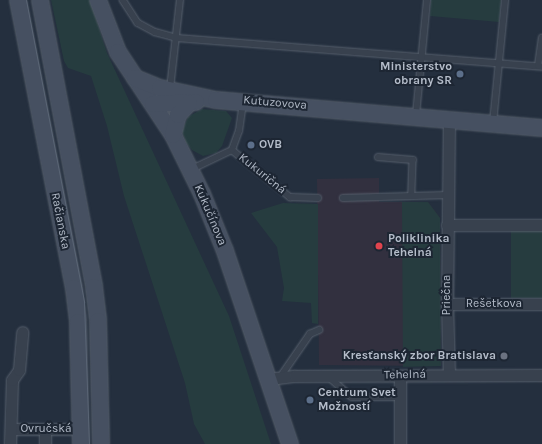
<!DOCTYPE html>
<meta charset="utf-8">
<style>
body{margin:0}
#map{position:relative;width:542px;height:444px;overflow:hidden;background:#242f3e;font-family:Karla,sans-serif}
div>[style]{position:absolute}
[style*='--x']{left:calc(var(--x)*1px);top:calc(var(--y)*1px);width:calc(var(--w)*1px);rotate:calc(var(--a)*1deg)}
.medical>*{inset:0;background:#32303f}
.green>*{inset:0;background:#263c3f}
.roads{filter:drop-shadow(0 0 1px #565f6c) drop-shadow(0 0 1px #565f6c)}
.lane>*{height:5.5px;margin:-2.75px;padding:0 2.75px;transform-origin:2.75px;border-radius:2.75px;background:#38414e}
.street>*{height:11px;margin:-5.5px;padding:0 5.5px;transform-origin:5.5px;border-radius:5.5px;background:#38414e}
.secondary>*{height:16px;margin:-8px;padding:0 8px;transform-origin:8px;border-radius:8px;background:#465061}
.tram>*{height:1px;margin:-0.5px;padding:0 0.5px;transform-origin:0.5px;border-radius:0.5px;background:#5a6575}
.dots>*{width:11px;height:11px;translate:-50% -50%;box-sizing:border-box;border:2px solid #1d2633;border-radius:50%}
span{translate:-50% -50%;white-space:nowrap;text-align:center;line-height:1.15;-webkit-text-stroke:4px #1d2633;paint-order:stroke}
.poi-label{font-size:12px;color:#b4bcc9;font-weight:700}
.right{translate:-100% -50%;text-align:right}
.left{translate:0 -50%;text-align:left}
.street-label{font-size:12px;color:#b4bcc9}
</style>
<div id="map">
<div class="medical">
<i style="clip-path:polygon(379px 178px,379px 202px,428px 202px,440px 218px,441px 366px,319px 365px,317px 179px)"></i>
</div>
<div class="green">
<i style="clip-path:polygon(51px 0,90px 0,107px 53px,229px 316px,271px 444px,205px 444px,194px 424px,185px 383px,124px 196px,107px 126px,91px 76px,68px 68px,64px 61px)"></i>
<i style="clip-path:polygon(431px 0,501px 0,499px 22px,430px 16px)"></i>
<i style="clip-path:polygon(202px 109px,226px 111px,232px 118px,222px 146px,216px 153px,203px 156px,192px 150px,186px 143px,182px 131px,188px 117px)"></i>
<i style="clip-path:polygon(402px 202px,428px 202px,440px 218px,441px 366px,403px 367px)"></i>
<i style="clip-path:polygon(283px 203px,318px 204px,318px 324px,312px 323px,311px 303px,282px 301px,284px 288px,277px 247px,251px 213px)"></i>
<i style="clip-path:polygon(511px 231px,542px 231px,542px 298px,511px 298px)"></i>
</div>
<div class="roads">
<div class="lane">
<i style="--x:123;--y:0;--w:27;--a:57"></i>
<i style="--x:138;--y:23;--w:19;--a:28"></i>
<i style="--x:155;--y:32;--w:23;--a:15"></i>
<i style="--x:177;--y:38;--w:366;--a:4.5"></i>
<i style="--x:538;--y:66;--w:28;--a:-82"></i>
<i style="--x:170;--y:89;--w:90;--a:-83.6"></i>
<i style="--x:416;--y:115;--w:116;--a:-84.5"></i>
<i style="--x:493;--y:123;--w:124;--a:-84.4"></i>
<i style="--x:232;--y:150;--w:75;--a:39"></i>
<i style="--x:290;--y:197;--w:28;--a:2"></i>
<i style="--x:378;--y:157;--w:35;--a:5"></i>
<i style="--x:413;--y:160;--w:36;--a:92"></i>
<i style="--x:192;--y:169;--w:44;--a:-25.4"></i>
<i style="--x:232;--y:150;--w:20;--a:-70"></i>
<i style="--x:239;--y:131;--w:28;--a:-82"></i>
<i style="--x:343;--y:198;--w:105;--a:-1.6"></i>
<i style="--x:281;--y:376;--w:51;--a:-55.4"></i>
<i style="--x:310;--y:334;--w:10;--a:-24"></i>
<i style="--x:329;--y:377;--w:30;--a:41"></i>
<i style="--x:352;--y:397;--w:48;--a:0"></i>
</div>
<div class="street">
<i style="--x:449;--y:118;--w:186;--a:90.6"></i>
<i style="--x:447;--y:304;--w:71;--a:88.4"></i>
<i style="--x:447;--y:225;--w:95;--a:0"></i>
<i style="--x:447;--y:304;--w:95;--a:0"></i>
<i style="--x:269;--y:379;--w:26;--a:-7"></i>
<i style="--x:295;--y:376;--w:247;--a:-0.2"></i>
<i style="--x:11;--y:429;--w:70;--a:0"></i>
<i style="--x:45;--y:429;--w:15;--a:90"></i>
<i style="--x:10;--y:444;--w:64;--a:-88.2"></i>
<i style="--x:12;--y:380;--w:12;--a:-55"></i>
<i style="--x:19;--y:370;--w:38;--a:-85"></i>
<i style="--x:400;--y:444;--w:68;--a:-90"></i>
</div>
<div class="secondary">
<i style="--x:18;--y:0;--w:293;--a:79"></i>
<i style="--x:74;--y:288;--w:34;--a:83"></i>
<i style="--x:78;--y:322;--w:122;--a:88.6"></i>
<i style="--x:40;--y:0;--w:292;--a:79.3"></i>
<i style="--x:94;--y:287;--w:34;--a:83"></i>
<i style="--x:98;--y:321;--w:123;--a:88.6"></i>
<i style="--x:98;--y:0;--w:56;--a:69"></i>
<i style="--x:118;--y:52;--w:100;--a:56.5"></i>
<i style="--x:173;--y:135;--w:66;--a:63.8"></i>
<i style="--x:202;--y:194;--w:61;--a:68"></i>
<i style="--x:225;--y:251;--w:204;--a:71.4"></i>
<i style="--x:135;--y:78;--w:27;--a:22"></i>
<i style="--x:160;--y:88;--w:57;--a:12.1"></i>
<i style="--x:216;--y:100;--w:327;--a:4.9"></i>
<i style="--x:153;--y:104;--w:43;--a:-2.7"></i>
<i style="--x:173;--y:135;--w:21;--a:-76"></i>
<i style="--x:178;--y:115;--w:16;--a:-47"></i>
</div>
</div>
<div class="tram">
<i style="--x:26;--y:0;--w:308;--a:79.1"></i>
<i style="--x:84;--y:302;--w:142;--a:88"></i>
</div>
<div class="dots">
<i style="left:460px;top:74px;background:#5c6f8a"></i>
<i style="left:251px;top:145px;background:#5c6f8a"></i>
<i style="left:379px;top:246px;background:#e0444e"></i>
<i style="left:504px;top:356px;background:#6b7280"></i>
<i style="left:310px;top:400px;background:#5c6f8a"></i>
</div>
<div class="poi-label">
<span class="right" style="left:452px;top:74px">Ministerstvo<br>obrany SR</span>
<span class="left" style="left:259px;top:145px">OVB</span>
<span class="left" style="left:388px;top:246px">Poliklinika<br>Tehelná</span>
<span class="right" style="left:496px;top:356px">Kresťanský zbor Bratislava</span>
<span class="left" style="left:318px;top:400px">Centrum Svet<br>Možností</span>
</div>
<div class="street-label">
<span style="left:275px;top:103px;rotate:5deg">Kutuzovova</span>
<span style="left:262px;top:174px;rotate:39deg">Kukuričná</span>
<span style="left:210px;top:215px;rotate:67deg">Kukučínova</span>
<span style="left:60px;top:221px;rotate:79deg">Račianska</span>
<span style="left:447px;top:295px;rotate:-90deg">Priečna</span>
<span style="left:494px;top:304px">Rešetkova</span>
<span style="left:405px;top:375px;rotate:-1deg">Tehelná</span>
<span style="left:46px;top:429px">Ovručská</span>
</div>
</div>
